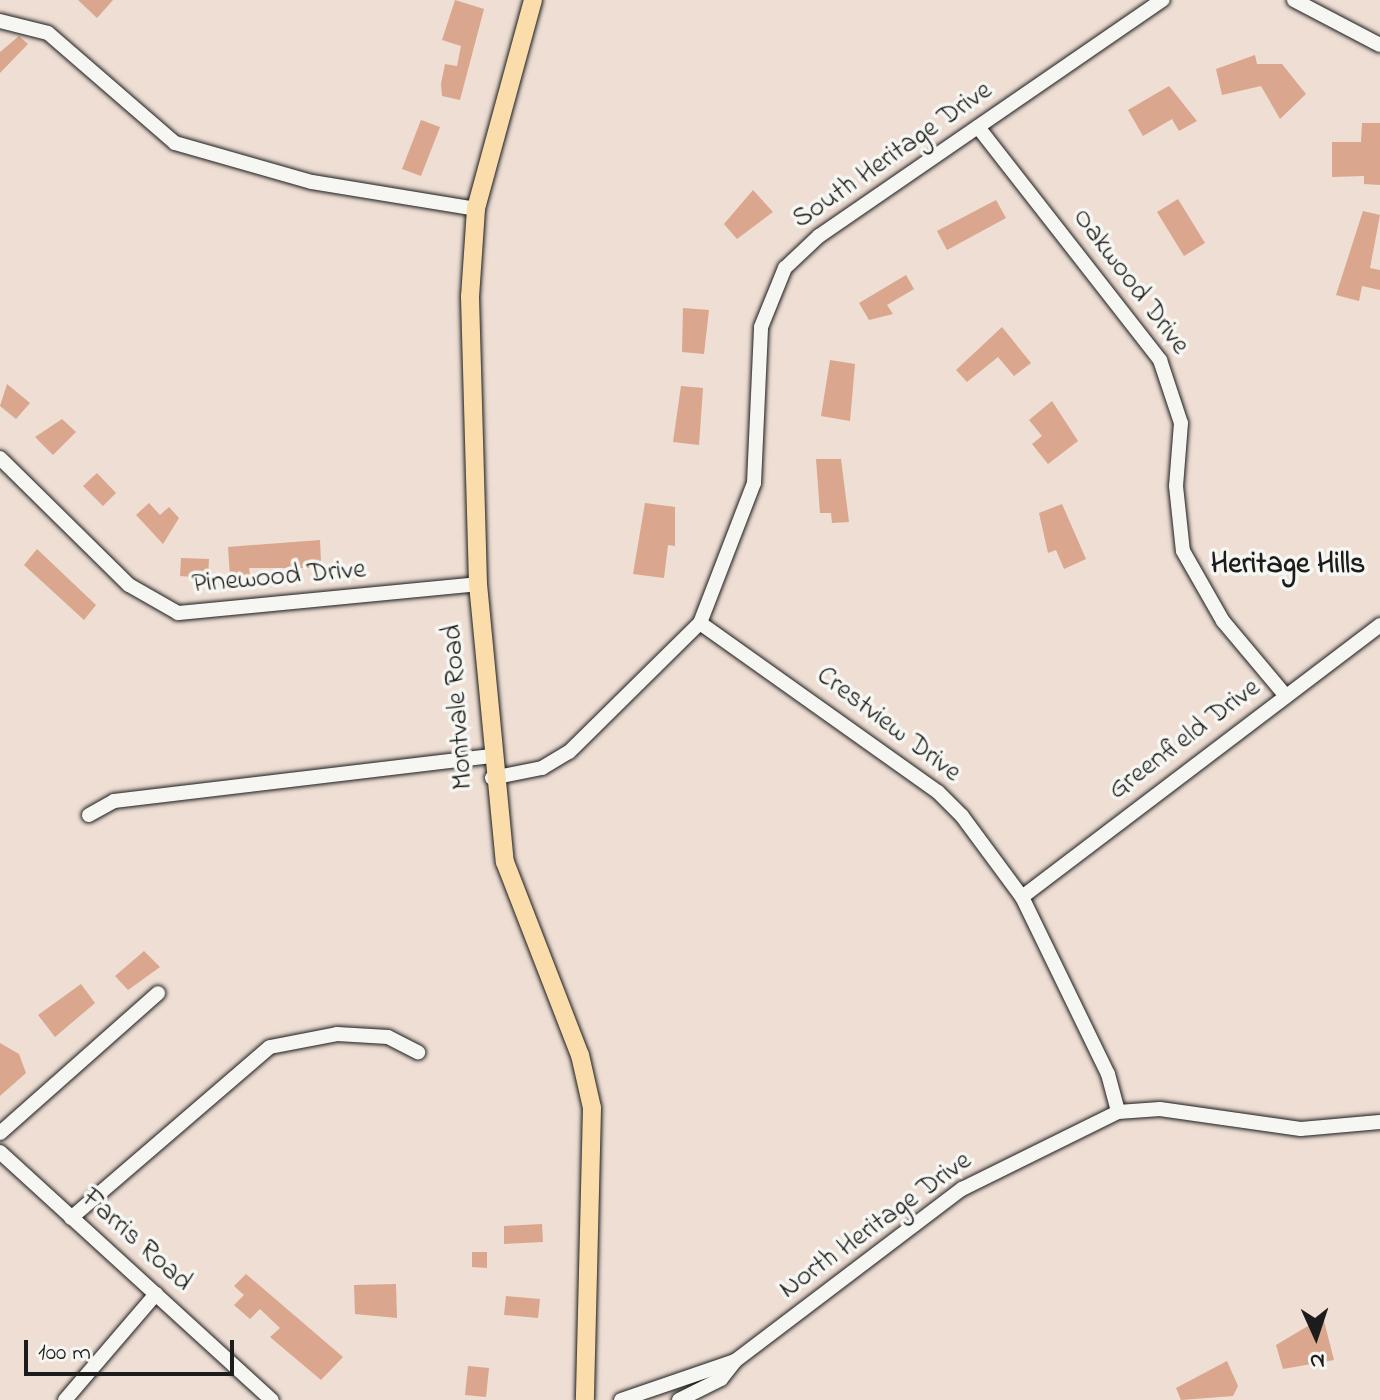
<!DOCTYPE html>
<style>
body{margin:0}
#map{position:relative;width:1380px;height:1400px;overflow:hidden;background:#eeded4;font-family:"Indie Flower",sans-serif}
div>[style]{position:absolute}
[style*='--x']{left:calc(var(--x)*1px);top:calc(var(--y)*1px);width:calc(var(--w)*1px);rotate:calc(var(--a)*1deg)}
.building>*{inset:0;background:#daa68d}
.roads{filter:drop-shadow(0 0 2px #1c1c1c) drop-shadow(0 0 2px #1c1c1c)}
.minor>*{height:14px;margin:-7px;padding:0 7px;transform-origin:7px;border-radius:7px;background:#f6f6f2}
.major>*{height:18px;margin:-9px;padding:0 9px;transform-origin:9px;border-radius:9px;background:#faddab}
span{translate:-50% -50%;white-space:nowrap;text-align:center;line-height:1.15;-webkit-text-stroke:7px #f6f6f2;paint-order:stroke}
.street-label{font-size:28px;color:#1c1c1c}
.neighbourhood-label{font-size:30px;color:#1c1c1c;font-weight:700}
.north{position:absolute;left:1276px;top:1296px;width:80px;height:80px;-webkit-text-stroke:6px #f6f6f2;paint-order:stroke;rotate:177deg;font-size:22px;font-weight:700;line-height:32px;text-align:center;color:#1c1c1c}
.north::after{content:'';display:block;margin:auto;width:28px;height:36px;background:#1c1c1c;clip-path:polygon(50% 0,100% 100%,50% 72%,0 100%)}
.scale{position:absolute;left:24px;top:1340px;width:210px;height:36px;box-sizing:border-box;border:4px solid #1c1c1c;border-top:0;padding-left:10px;font-size:24px;line-height:28px;white-space:nowrap;color:#1c1c1c;-webkit-text-stroke:6px #f6f6f2;paint-order:stroke}
</style>
<div id="map">
<div class="building">
<i style="clip-path:polygon(78px 0,113px 0,97px 18px)"></i>
<i style="clip-path:polygon(455px 0,484px 9px,460px 100px,442px 96px,441px 84px,445px 64px,457px 66px,461px 46px,442px 40px)"></i>
<i style="clip-path:polygon(19px 36px,28px 44px,0 73px,0 52px)"></i>
<i style="clip-path:polygon(1255px 55px,1257px 64px,1282px 64px,1306px 94px,1280px 119px,1261px 86px,1222px 95px,1216px 69px)"></i>
<i style="clip-path:polygon(1169px 86px,1197px 121px,1179px 131px,1172px 119px,1143px 136px,1128px 110px)"></i>
<i style="clip-path:polygon(421px 120px,440px 127px,421px 176px,402px 169px)"></i>
<i style="clip-path:polygon(1362px 123px,1380px 123px,1380px 185px,1364px 184px,1364px 176px,1332px 177px,1332px 142px,1361px 142px)"></i>
<i style="clip-path:polygon(753px 190px,773px 212px,737px 239px,724px 224px)"></i>
<i style="clip-path:polygon(1178px 199px,1205px 243px,1184px 256px,1157px 212px)"></i>
<i style="clip-path:polygon(996px 200px,1006px 218px,947px 250px,937px 231px)"></i>
<i style="clip-path:polygon(1363px 211px,1380px 215px,1370px 268px,1380px 270px,1380px 290px,1362px 286px,1359px 301px,1336px 295px)"></i>
<i style="clip-path:polygon(906px 275px,914px 289px,887px 305px,893px 314px,869px 320px,859px 303px)"></i>
<i style="clip-path:polygon(683px 308px,709px 310px,704px 354px,682px 352px)"></i>
<i style="clip-path:polygon(1002px 327px,1031px 363px,1014px 376px,998px 357px,967px 382px,956px 370px)"></i>
<i style="clip-path:polygon(830px 360px,855px 364px,850px 421px,821px 416px)"></i>
<i style="clip-path:polygon(7px 384px,30px 403px,16px 419px,0 406px)"></i>
<i style="clip-path:polygon(681px 386px,703px 388px,699px 445px,673px 442px)"></i>
<i style="clip-path:polygon(1052px 401px,1078px 441px,1048px 464px,1032px 444px,1042px 436px,1029px 420px)"></i>
<i style="clip-path:polygon(62px 419px,76px 432px,53px 455px,35px 437px)"></i>
<i style="clip-path:polygon(816px 459px,841px 459px,849px 522px,832px 523px,831px 513px,820px 513px)"></i>
<i style="clip-path:polygon(97px 473px,116px 493px,103px 506px,83px 486px)"></i>
<i style="clip-path:polygon(149px 503px,160px 515px,169px 507px,179px 518px,163px 544px,136px 515px)"></i>
<i style="clip-path:polygon(645px 503px,675px 507px,675px 546px,668px 545px,664px 578px,633px 574px)"></i>
<i style="clip-path:polygon(1062px 504px,1086px 559px,1064px 569px,1056px 550px,1048px 553px,1039px 513px)"></i>
<i style="clip-path:polygon(320px 540px,321px 562px,309px 568px,249px 568px,250px 575px,230px 577px,228px 547px)"></i>
<i style="clip-path:polygon(37px 549px,96px 605px,84px 620px,24px 565px)"></i>
<i style="clip-path:polygon(181px 558px,209px 559px,208px 578px,180px 576px)"></i>
<i style="clip-path:polygon(144px 951px,160px 967px,128px 990px,115px 976px)"></i>
<i style="clip-path:polygon(81px 984px,95px 1003px,55px 1037px,38px 1015px)"></i>
<i style="clip-path:polygon(0 1043px,19px 1054px,26px 1073px,0 1096px)"></i>
<i style="clip-path:polygon(542px 1224px,543px 1242px,504px 1244px,504px 1226px)"></i>
<i style="clip-path:polygon(472px 1252px,487px 1252px,487px 1268px,472px 1267px)"></i>
<i style="clip-path:polygon(246px 1274px,343px 1357px,321px 1380px,270px 1337px,280px 1328px,260px 1309px,250px 1319px,234px 1305px,244px 1295px,234px 1286px)"></i>
<i style="clip-path:polygon(396px 1284px,397px 1318px,355px 1314px,354px 1285px)"></i>
<i style="clip-path:polygon(506px 1296px,540px 1299px,538px 1318px,504px 1315px)"></i>
<i style="clip-path:polygon(1323px 1317px,1334px 1360px,1283px 1369px,1276px 1345px)"></i>
<i style="clip-path:polygon(1227px 1361px,1238px 1386px,1233px 1396px,1181px 1400px,1176px 1388px)"></i>
<i style="clip-path:polygon(468px 1366px,489px 1368px,486px 1397px,465px 1395px)"></i>
</div>
<div class="roads">
<div class="minor">
<i style="--x:1294;--y:0;--w:97;--a:27.6"></i>
<i style="--x:0;--y:21;--w:49;--a:14"></i>
<i style="--x:48;--y:33;--w:168;--a:40.9"></i>
<i style="--x:175;--y:143;--w:142;--a:15.9"></i>
<i style="--x:312;--y:182;--w:166;--a:9.3"></i>
<i style="--x:978;--y:127;--w:296;--a:52"></i>
<i style="--x:1160;--y:360;--w:66;--a:71.6"></i>
<i style="--x:1181;--y:423;--w:63;--a:94.5"></i>
<i style="--x:1176;--y:486;--w:65;--a:83.9"></i>
<i style="--x:1183;--y:551;--w:81;--a:60.3"></i>
<i style="--x:1223;--y:621;--w:98;--a:50"></i>
<i style="--x:0;--y:458;--w:181;--a:44.6"></i>
<i style="--x:129;--y:585;--w:56;--a:29.7"></i>
<i style="--x:178;--y:613;--w:301;--a:-5.5"></i>
<i style="--x:700;--y:623;--w:292;--a:35.4"></i>
<i style="--x:938;--y:792;--w:34;--a:45"></i>
<i style="--x:962;--y:816;--w:101;--a:53.5"></i>
<i style="--x:1022;--y:897;--w:197;--a:64.1"></i>
<i style="--x:1108;--y:1074;--w:39;--a:75"></i>
<i style="--x:492;--y:778;--w:51;--a:-11.3"></i>
<i style="--x:542;--y:768;--w:31;--a:-31"></i>
<i style="--x:569;--y:752;--w:184;--a:-44.6"></i>
<i style="--x:700;--y:623;--w:150;--a:-68.9"></i>
<i style="--x:754;--y:483;--w:156;--a:-87.4"></i>
<i style="--x:761;--y:327;--w:64;--a:-67.9"></i>
<i style="--x:785;--y:268;--w:47;--a:-43.3"></i>
<i style="--x:819;--y:236;--w:417;--a:-34.5"></i>
<i style="--x:89;--y:815;--w:29;--a:-29"></i>
<i style="--x:114;--y:801;--w:378;--a:-6.8"></i>
<i style="--x:1022;--y:897;--w:450;--a:-37.2"></i>
<i style="--x:0;--y:1133;--w:211;--a:-41.5"></i>
<i style="--x:0;--y:1152;--w:368;--a:42.4"></i>
<i style="--x:71;--y:1218;--w:262;--a:-40.7"></i>
<i style="--x:270;--y:1047;--w:68;--a:-11"></i>
<i style="--x:337;--y:1034;--w:51;--a:3.4"></i>
<i style="--x:388;--y:1037;--w:34;--a:27"></i>
<i style="--x:65;--y:1400;--w:140;--a:-49.4"></i>
<i style="--x:621;--y:1400;--w:120;--a:-18.9"></i>
<i style="--x:679;--y:1400;--w:47;--a:-26.6"></i>
<i style="--x:721;--y:1379;--w:23;--a:-52"></i>
<i style="--x:735;--y:1361;--w:285;--a:-37.2"></i>
<i style="--x:962;--y:1189;--w:174;--a:-26.3"></i>
<i style="--x:1118;--y:1112;--w:42;--a:-4.1"></i>
<i style="--x:1160;--y:1109;--w:142;--a:8.1"></i>
<i style="--x:1301;--y:1129;--w:79;--a:-5.1"></i>
</div>
<div class="major">
<i style="--x:533;--y:0;--w:217;--a:105.3"></i>
<i style="--x:476;--y:209;--w:88;--a:93.9"></i>
<i style="--x:470;--y:297;--w:287;--a:88.4"></i>
<i style="--x:478;--y:584;--w:279;--a:84.5"></i>
<i style="--x:505;--y:862;--w:207;--a:68.8"></i>
<i style="--x:580;--y:1055;--w:54;--a:77.2"></i>
<i style="--x:592;--y:1108;--w:292;--a:91.4"></i>
</div>
</div>
<div class="street-label">
<span style="left:893px;top:156px;rotate:-35deg">South Heritage Drive</span>
<span style="left:1130px;top:282px;rotate:53deg">Oakwood Drive</span>
<span style="left:279px;top:578px;rotate:-5deg">Pinewood Drive</span>
<span style="left:459px;top:707px;rotate:-94deg">Montvale Road</span>
<span style="left:888px;top:725px;rotate:37deg">Crestview Drive</span>
<span style="left:1185px;top:740px;rotate:-37deg">Greenfield Drive</span>
<span style="left:876px;top:1226px;rotate:-36deg">North Heritage Drive</span>
<span style="left:136px;top:1241px;rotate:42deg">Farris Road</span>
</div>
<div class="neighbourhood-label">
<span style="left:1288px;top:565px">Heritage Hills</span>
</div>
<div class="north">N</div>
<div class="scale">100 m</div>
</div>
